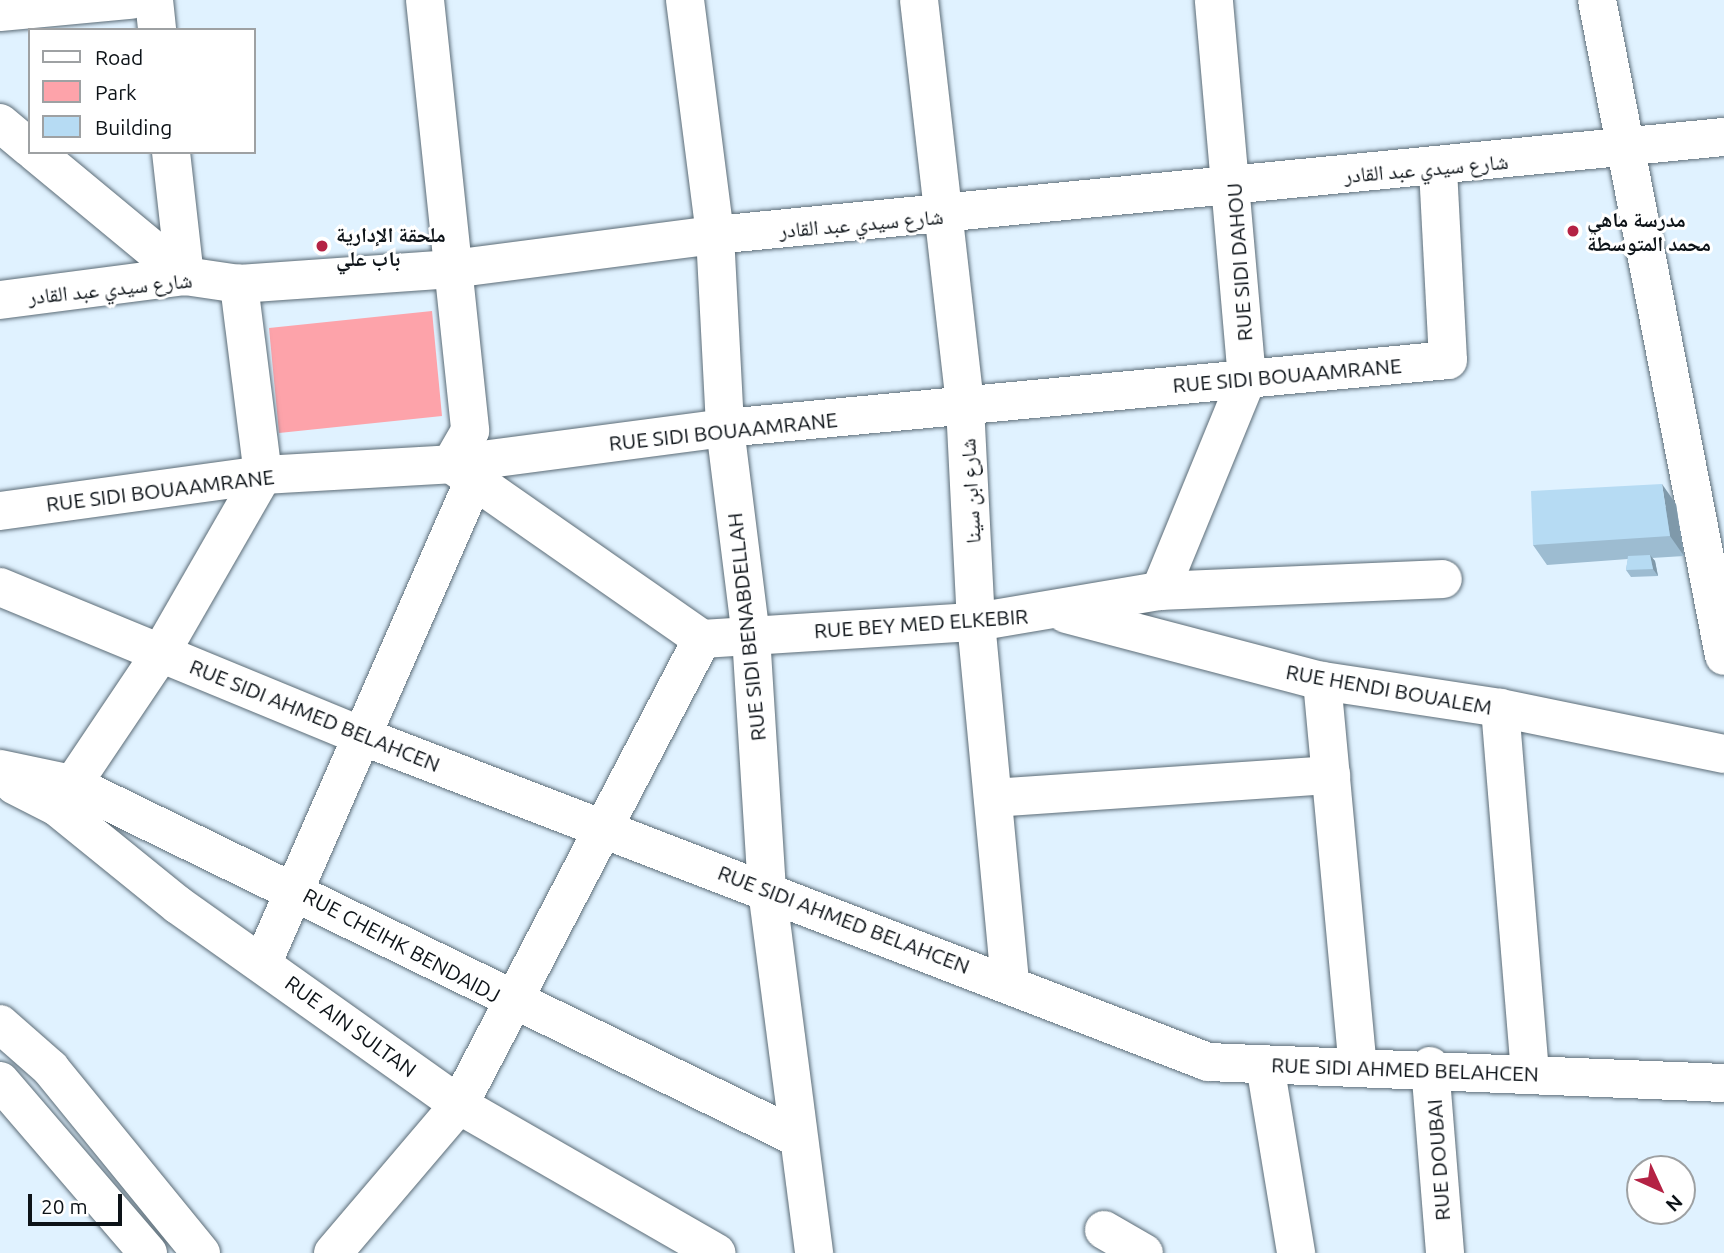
<!DOCTYPE html>
<meta charset="utf-8">
<style>
body{margin:0}
#map{position:relative;width:1724px;height:1253px;overflow:hidden;background:#e0f2ff;font-family:Ubuntu,"Noto Naskh Arabic",sans-serif}
div>[style]{position:absolute}
[style*='--x']{left:calc(var(--x)*1px);top:calc(var(--y)*1px);width:calc(var(--w)*1px);rotate:calc(var(--a)*1deg)}
.green>*{inset:0;background:#fda3aa}
.roads{filter:drop-shadow(0 0 2px #5c6c77) drop-shadow(0 0 2px #5c6c77)}
.minor>*{height:38px;margin:-19px;padding:0 19px;transform-origin:19px;border-radius:19px;background:#fff}
.wall>*{inset:0;background:#9dbcd1}
.shaded-wall>*{inset:0;background:#7f99aa}
.building>*{inset:0;background:#b6dbf3}
.dots>*{width:19px;height:19px;translate:-50% -50%;box-sizing:border-box;border:4px solid #fff;border-radius:50%}
span{translate:-50% -50%;white-space:nowrap;text-align:center;line-height:1.15;-webkit-text-stroke:6px #fff;paint-order:stroke}
.street-label{font-size:21px;color:#0d1318}
.poi-label{font-size:21px;color:#0d1318;font-weight:700}
.left{translate:0 -50%;text-align:left}
.legend{position:absolute;left:28px;top:28px;width:228px;height:126px;box-sizing:border-box;background:#fff;border:2px solid #9ea1a3;margin:0;padding:9px 12px;list-style:none;font-size:21px;color:#0d1318}
.legend li{display:flex;align-items:center;gap:14px;height:35px}
.legend b{width:35px;border:2px solid #9ea1a3}
.north{position:absolute;left:1626px;top:1155px;width:70px;height:70px;box-sizing:border-box;background:#fff;border:2px solid #9ea1a3;border-radius:50%;rotate:135deg;font-size:19px;font-weight:700;line-height:28px;text-align:center;color:#0d1318}
.north::after{content:'';display:block;margin:auto;width:24px;height:32px;background:#b42244;clip-path:polygon(50% 0,100% 100%,50% 72%,0 100%)}
.scale{position:absolute;left:28px;top:1194px;width:94px;height:32px;box-sizing:border-box;border:4px solid #0d1318;border-top:0;padding-left:9px;font-size:21px;line-height:24px;white-space:nowrap;color:#0d1318;-webkit-text-stroke:5px #fff;paint-order:stroke}
</style>
<div id="map">
<div class="green">
<i style="clip-path:polygon(432px 311px,442px 416px,279px 433px,269px 328px)"></i>
</div>
<div class="roads">
<div class="minor">
<i style="--x:154;--y:0;--w:30;--a:84"></i>
<i style="--x:425;--y:0;--w:433;--a:84"></i>
<i style="--x:470;--y:431;--w:38;--a:120"></i>
<i style="--x:451;--y:464;--w:306;--a:34.9"></i>
<i style="--x:702;--y:639;--w:275;--a:-3.6"></i>
<i style="--x:976;--y:622;--w:187;--a:-9.6"></i>
<i style="--x:1160;--y:591;--w:283;--a:-2.4"></i>
<i style="--x:685;--y:0;--w:237;--a:82.7"></i>
<i style="--x:715;--y:235;--w:193;--a:87"></i>
<i style="--x:725;--y:428;--w:210;--a:82.9"></i>
<i style="--x:751;--y:636;--w:255;--a:86.4"></i>
<i style="--x:767;--y:890;--w:366;--a:82.6"></i>
<i style="--x:919;--y:0;--w:409;--a:83.5"></i>
<i style="--x:965;--y:406;--w:216;--a:87.1"></i>
<i style="--x:976;--y:622;--w:362;--a:84.6"></i>
<i style="--x:1597;--y:0;--w:668;--a:79.04"></i>
<i style="--x:0;--y:12;--w:131;--a:-5.3"></i>
<i style="--x:0;--y:123;--w:39;--a:40"></i>
<i style="--x:35;--y:152;--w:195;--a:39.6"></i>
<i style="--x:171;--y:152;--w:125;--a:83.6"></i>
<i style="--x:0;--y:300;--w:187;--a:-7.4"></i>
<i style="--x:185;--y:276;--w:55;--a:8.4"></i>
<i style="--x:239;--y:284;--w:214;--a:-4"></i>
<i style="--x:452;--y:269;--w:265;--a:-7.4"></i>
<i style="--x:715;--y:235;--w:1014;--a:-5.55"></i>
<i style="--x:0;--y:511;--w:265;--a:-7.8"></i>
<i style="--x:263;--y:475;--w:188;--a:-3.3"></i>
<i style="--x:451;--y:464;--w:276;--a:-7.5"></i>
<i style="--x:725;--y:428;--w:726;--a:-5.37"></i>
<i style="--x:1448;--y:360;--w:192;--a:-93"></i>
<i style="--x:0;--y:587;--w:394;--a:22.4"></i>
<i style="--x:364;--y:737;--w:904;--a:21.06"></i>
<i style="--x:1208;--y:1062;--w:516;--a:2.33"></i>
<i style="--x:1160;--y:591;--w:229;--a:-67.7"></i>
<i style="--x:1247;--y:379;--w:380;--a:-95"></i>
<i style="--x:1066;--y:614;--w:265;--a:14.7"></i>
<i style="--x:1322;--y:681;--w:180;--a:8.6"></i>
<i style="--x:1500;--y:708;--w:229;--a:11.6"></i>
<i style="--x:1322;--y:681;--w:387;--a:84.7"></i>
<i style="--x:1500;--y:708;--w:365;--a:85.3"></i>
<i style="--x:0;--y:769;--w:74;--a:11.8"></i>
<i style="--x:72;--y:784;--w:808;--a:25.99"></i>
<i style="--x:14;--y:785;--w:48;--a:27.1"></i>
<i style="--x:57;--y:807;--w:156;--a:39"></i>
<i style="--x:178;--y:905;--w:345;--a:35.4"></i>
<i style="--x:459;--y:1105;--w:297;--a:29.9"></i>
<i style="--x:993;--y:798;--w:339;--a:-3.9"></i>
<i style="--x:58;--y:806;--w:183;--a:-56.1"></i>
<i style="--x:160;--y:654;--w:207;--a:-60.1"></i>
<i style="--x:263;--y:475;--w:193;--a:-97.2"></i>
<i style="--x:263;--y:962;--w:526;--a:-66.36"></i>
<i style="--x:0;--y:1024;--w:67;--a:41.3"></i>
<i style="--x:50;--y:1068;--w:239;--a:50.8"></i>
<i style="--x:1265;--y:1065;--w:191;--a:80.6"></i>
<i style="--x:1430;--y:1066;--w:188;--a:85.4"></i>
<i style="--x:0;--y:1081;--w:227;--a:49.3"></i>
<i style="--x:1104;--y:1230;--w:46;--a:29.9"></i>
<i style="--x:333;--y:1253;--w:194;--a:-49.6"></i>
<i style="--x:459;--y:1105;--w:526;--a:-62.46"></i>
</div>
</div>
<div class="wall">
<i style="clip-path:polygon(1676px 504px,1684px 556px,1652px 558px,1655px 561px,1658px 576px,1631px 577px,1626px 570px,1628px 559px,1547px 565px,1533px 545px)"></i>
</div>
<div class="shaded-wall">
<i style="clip-path:polygon(1662px 484px,1676px 504px,1684px 556px,1670px 536px)"></i>
<i style="clip-path:polygon(1650px 555px,1655px 561px,1658px 576px,1653px 569px)"></i>
</div>
<div class="building">
<i style="clip-path:polygon(1662px 484px,1670px 536px,1533px 545px,1531px 491px)"></i>
<i style="clip-path:polygon(1650px 555px,1653px 569px,1626px 570px,1628px 556px)"></i>
</div>
<div class="dots">
<i style="left:1573px;top:231px;background:#b42244"></i>
<i style="left:322px;top:246px;background:#b42244"></i>
</div>
<div class="street-label">
<span style="left:1426px;top:168px;rotate:-5deg">شارع سيدي عبد القادر</span>
<span style="left:861px;top:223px;rotate:-5deg">شارع سيدي عبد القادر</span>
<span style="left:1239px;top:262px;rotate:-94deg">RUE SIDI DAHOU</span>
<span style="left:110px;top:288px;rotate:-6deg">شارع سيدي عبد القادر</span>
<span style="left:1287px;top:375px;rotate:-5deg">RUE SIDI BOUAAMRANE</span>
<span style="left:723px;top:431px;rotate:-6deg">RUE SIDI BOUAAMRANE</span>
<span style="left:160px;top:490px;rotate:-7deg">RUE SIDI BOUAAMRANE</span>
<span style="left:970px;top:491px;rotate:-93deg">شارع ابن سينا</span>
<span style="left:921px;top:623px;rotate:-4deg">RUE BEY MED ELKEBIR</span>
<span style="left:746px;top:627px;rotate:-96deg">RUE SIDI BENABDELLAH</span>
<span style="left:1389px;top:689px;rotate:10deg">RUE HENDI BOUALEM</span>
<span style="left:315px;top:715px;rotate:22deg">RUE SIDI AHMED BELAHCEN</span>
<span style="left:844px;top:919px;rotate:21deg">RUE SIDI AHMED BELAHCEN</span>
<span style="left:402px;top:945px;rotate:28deg">RUE CHEIHK BENDAIDJ</span>
<span style="left:351px;top:1026px;rotate:36deg">RUE AIN SULTAN</span>
<span style="left:1405px;top:1069px;rotate:2deg">RUE SIDI AHMED BELAHCEN</span>
<span style="left:1438px;top:1160px;rotate:-94deg">RUE DOUBAI</span>
</div>
<div class="poi-label">
<span class="left" style="left:1587px;top:231px">مدرسة ماهي<br>محمد المتوسطة</span>
<span class="left" style="left:336px;top:246px">ملحقة الإدارية<br>باب علي</span>
</div>
<ul class="legend">
<li><b style="height:9px;background:#fff"></b>Road</li>
<li><b style="height:19px;background:#fda3aa"></b>Park</li>
<li><b style="height:19px;background:#b6dbf3"></b>Building</li>
</ul>
<div class="north">N</div>
<div class="scale">20 m</div>
</div>
